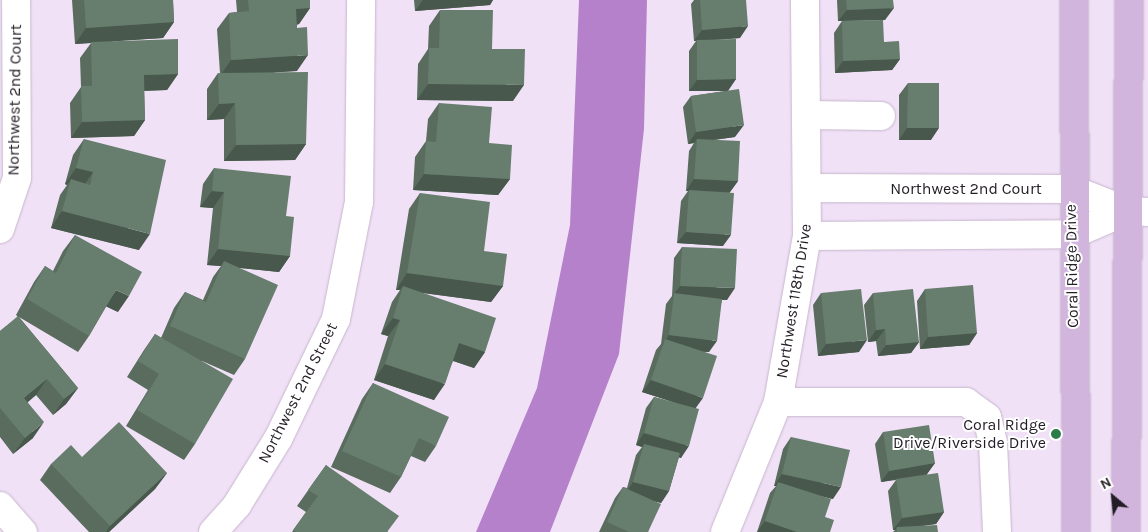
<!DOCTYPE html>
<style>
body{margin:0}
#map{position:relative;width:1148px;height:532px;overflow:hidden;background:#f1e1f7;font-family:Karla,sans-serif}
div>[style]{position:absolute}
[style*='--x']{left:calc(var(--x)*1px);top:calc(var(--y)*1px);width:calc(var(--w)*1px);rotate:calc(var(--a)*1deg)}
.water>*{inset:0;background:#b581ca}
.roads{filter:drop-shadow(0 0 1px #c6b6cc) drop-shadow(0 0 1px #c6b6cc)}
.minor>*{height:28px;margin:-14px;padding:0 14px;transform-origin:14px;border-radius:14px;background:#fff}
.major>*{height:28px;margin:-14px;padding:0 14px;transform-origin:14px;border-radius:14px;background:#d1b5dc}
.wall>*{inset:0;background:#596c5e}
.shaded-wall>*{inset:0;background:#48584c}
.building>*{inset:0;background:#677d6d}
.dots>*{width:14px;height:14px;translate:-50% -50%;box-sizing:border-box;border:2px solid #fff;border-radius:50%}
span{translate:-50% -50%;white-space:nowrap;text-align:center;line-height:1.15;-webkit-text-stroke:4px #fff;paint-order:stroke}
.street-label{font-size:16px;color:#231d25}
.poi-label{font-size:16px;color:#231d25}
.right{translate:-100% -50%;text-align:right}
.north{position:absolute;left:1088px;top:472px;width:50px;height:50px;-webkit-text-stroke:4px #fff;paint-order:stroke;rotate:332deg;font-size:14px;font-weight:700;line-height:20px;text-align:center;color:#231d25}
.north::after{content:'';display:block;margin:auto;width:18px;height:22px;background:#231d25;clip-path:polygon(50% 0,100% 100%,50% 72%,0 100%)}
</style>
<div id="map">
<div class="water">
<i style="clip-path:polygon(579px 0,647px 0,644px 129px,619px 354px,550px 532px,476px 532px,537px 388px,570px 225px)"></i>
</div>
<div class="roads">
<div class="minor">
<i style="--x:806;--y:115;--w:75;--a:0.8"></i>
<i style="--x:807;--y:188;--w:264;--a:0.2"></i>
<i style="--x:1071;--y:189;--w:60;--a:21.4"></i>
<i style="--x:1127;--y:211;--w:21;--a:3"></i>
<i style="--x:0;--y:229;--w:54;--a:-71.6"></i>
<i style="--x:17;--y:178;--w:178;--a:-90.3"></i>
<i style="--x:807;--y:236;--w:266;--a:-0.4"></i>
<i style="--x:1073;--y:234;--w:59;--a:-23.1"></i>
<i style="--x:778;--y:402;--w:188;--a:0"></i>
<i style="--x:966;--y:402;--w:26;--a:36"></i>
<i style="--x:987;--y:417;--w:27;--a:77"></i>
<i style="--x:993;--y:443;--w:89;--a:87.4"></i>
<i style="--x:0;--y:506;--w:35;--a:49"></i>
<i style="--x:213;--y:532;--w:36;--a:-48"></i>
<i style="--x:237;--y:505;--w:78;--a:-58.2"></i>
<i style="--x:278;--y:439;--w:133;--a:-64.2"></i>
<i style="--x:336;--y:319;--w:119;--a:-78.9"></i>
<i style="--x:359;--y:202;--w:202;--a:-89.4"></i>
<i style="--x:725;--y:532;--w:140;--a:-67.8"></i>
<i style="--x:778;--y:402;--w:169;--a:-80.1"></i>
<i style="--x:807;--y:236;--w:236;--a:-90.5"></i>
</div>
<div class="major">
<i style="--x:1074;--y:0;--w:532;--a:89.78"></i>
<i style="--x:1126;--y:532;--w:532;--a:-89.68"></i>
</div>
</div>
<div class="wall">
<i style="clip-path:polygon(72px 0,173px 0,174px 22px,163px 38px,112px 41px,178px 74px,167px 90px,144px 91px,145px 120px,134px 136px,71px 138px,70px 103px,81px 87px,80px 58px,91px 43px,75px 44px)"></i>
<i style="clip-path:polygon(236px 0,310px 0,310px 8px,299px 24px,297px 25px,297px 71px,275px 72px,306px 144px,295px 160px,224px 161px,224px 119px,207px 120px,207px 89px,218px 73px,220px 73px,217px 29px,229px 13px,237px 12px)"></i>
<i style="clip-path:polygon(414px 0,493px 0,490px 5px,415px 11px)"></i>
<i style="clip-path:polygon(694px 0,746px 0,740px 38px,716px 40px,736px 79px,728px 90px,735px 137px,714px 140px,738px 181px,730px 192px,723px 246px,677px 243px,681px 201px,688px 191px,686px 191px,689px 151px,694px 143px,688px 144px,683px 107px,691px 96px,726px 91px,689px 91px,689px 51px,696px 41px,694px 41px,691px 4px)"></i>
<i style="clip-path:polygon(837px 0,893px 0,885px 20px,838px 21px)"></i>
<i style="clip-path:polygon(440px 10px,492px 49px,513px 101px,417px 100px,418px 64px,428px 49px,429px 26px)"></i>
<i style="clip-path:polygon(842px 21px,884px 42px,900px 59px,892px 70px,835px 73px,834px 33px)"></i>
<i style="clip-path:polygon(908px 83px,931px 140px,899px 140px,899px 95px)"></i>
<i style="clip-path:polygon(439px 103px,489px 143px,510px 179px,498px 195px,413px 190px,415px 157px,426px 141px,428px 119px)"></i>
<i style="clip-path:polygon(84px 139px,139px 250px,51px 228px,60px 195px,67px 185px,65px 184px,73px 155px)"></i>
<i style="clip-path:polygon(214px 168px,286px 216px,290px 256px,279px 272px,240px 268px,245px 359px,234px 375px,202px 361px,195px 444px,184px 460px,126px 426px,148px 390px,127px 377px,144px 350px,155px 334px,161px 338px,174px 308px,185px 292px,203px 300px,213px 277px,221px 266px,207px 265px,213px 208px,200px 207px,203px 184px)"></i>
<i style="clip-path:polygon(420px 193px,484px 251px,503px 286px,491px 302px,422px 293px,485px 352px,474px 368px,453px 361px,434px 400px,374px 380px,388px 336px,381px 334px,392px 302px,400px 290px,396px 290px,409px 209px)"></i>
<i style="clip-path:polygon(75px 235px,118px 312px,106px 306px,89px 336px,78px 352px,19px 317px,78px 388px,66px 404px,53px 415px,36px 395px,28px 402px,33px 438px,13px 454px,0 437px,0 331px,18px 317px,16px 315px,34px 282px,45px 266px,53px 271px,63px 251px)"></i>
<i style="clip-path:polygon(682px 247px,727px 300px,722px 300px,709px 352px,704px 352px,696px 408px,681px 458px,679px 457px,669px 491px,661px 503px,655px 501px,648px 532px,599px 532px,615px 498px,623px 487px,627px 488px,636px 455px,642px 447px,636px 445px,646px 408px,654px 397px,676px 403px,642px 392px,656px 350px,661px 344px,666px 304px,672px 296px,674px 258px)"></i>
<i style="clip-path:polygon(925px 289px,977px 333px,969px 345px,920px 349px,917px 301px)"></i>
<i style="clip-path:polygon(821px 293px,859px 352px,818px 356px,813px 305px)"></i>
<i style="clip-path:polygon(873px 293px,919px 342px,911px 353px,878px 356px,876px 341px,868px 342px,864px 305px)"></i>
<i style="clip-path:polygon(373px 383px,436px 446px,425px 462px,411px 456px,401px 477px,390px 493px,331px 467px,362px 399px)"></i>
<i style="clip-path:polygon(883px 432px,935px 463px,927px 474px,944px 512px,936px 524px,922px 526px,938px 532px,893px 532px,895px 530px,893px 530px,888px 491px,896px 480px,881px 482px,875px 444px)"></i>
<i style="clip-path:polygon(791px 437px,833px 499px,821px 496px,825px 517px,830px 532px,757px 532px,770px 493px,776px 486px,774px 486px,783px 449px)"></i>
<i style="clip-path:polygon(82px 457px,167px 473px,155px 489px,109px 532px,89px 532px,40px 480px,51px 464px)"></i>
<i style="clip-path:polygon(326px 465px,388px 532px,292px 532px,306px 512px,297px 506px)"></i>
</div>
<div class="shaded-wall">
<i style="clip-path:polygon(423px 0,493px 0,490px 5px,415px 11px)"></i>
<i style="clip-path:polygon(310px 8px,299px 24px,285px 25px,296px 9px)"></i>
<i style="clip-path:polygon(894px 8px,885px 20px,838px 21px,847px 10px)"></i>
<i style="clip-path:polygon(174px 22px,163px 38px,75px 44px,86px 28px)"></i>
<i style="clip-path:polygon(748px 26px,740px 38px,697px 41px,697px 40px,696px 41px,694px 41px,702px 30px)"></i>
<i style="clip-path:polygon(308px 55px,297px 71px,220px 76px,231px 60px)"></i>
<i style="clip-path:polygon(900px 59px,892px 70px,835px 73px,843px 61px)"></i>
<i style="clip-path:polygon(178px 74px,167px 90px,132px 91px,144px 75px)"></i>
<i style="clip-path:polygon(736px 79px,728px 91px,689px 91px,697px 80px)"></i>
<i style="clip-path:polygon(428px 84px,524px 85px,513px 101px,417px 100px)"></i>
<i style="clip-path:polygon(235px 103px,224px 119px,207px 120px,219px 104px)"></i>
<i style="clip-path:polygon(145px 120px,134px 136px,71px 138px,82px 122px)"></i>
<i style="clip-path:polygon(744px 125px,735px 137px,697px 142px,697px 139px,694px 143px,688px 144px,696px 132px)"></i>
<i style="clip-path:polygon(907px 128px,939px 128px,931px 140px,899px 140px)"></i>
<i style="clip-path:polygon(306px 144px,295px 160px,224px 161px,236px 145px)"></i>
<i style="clip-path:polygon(76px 168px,93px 172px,82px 188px,71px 179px,67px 185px,65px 184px)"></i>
<i style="clip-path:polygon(424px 174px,510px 179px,498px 195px,413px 190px)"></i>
<i style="clip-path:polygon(694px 179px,738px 181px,730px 192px,686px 191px)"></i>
<i style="clip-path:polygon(212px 191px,224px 192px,213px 208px,200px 207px)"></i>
<i style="clip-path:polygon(62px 211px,150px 234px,139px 250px,51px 228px)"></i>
<i style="clip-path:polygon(686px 232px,731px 235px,723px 246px,677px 243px)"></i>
<i style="clip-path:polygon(218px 249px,290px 256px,279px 272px,222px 266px,224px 261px,221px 266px,207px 265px)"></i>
<i style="clip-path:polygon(407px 273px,503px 286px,491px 302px,402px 290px,403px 286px,400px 290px,396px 290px)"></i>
<i style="clip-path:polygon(680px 286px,735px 288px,727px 300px,674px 297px,674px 294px)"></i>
<i style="clip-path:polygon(116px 290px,129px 296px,118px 312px,105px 306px)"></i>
<i style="clip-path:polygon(393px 318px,400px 320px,388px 336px,381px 334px)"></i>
<i style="clip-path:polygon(885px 329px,876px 341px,868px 342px,876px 330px)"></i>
<i style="clip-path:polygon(977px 333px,969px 345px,920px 349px,928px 337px)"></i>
<i style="clip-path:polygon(669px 335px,717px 341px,709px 352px,662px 346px,664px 342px)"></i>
<i style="clip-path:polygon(867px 340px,859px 352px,818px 356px,826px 344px)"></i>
<i style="clip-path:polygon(919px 342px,911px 353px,878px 356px,886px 345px)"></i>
<i style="clip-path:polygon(459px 343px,485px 352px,474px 368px,448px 359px)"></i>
<i style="clip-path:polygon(385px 364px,445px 384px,434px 400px,374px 380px)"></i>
<i style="clip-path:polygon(47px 379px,36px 395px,13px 414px,24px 398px)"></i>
<i style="clip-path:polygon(651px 380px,703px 398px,695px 409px,642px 392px)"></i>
<i style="clip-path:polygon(78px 388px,66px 404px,53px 415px,64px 399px)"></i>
<i style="clip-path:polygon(44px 422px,33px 438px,13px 454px,25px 438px)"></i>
<i style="clip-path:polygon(644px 433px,689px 446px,681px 458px,643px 447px,644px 444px,642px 447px,636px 445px)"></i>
<i style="clip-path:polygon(935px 463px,927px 474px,881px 482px,889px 471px)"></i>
<i style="clip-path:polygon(167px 473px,155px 489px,109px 532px,106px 532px,110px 526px)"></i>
<i style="clip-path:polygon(782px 474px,841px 487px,833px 499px,777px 486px,778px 482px,776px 486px,774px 486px)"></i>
<i style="clip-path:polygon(633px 482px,669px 491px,661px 503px,625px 494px)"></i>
<i style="clip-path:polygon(944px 512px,936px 524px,897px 529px,897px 527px,895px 530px,893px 530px,902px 518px)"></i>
<i style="clip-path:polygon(765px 521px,797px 532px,757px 532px)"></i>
</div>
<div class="building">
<i style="clip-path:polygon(84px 0,173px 0,174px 22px,86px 28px)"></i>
<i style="clip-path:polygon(248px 0,310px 0,310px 8px,296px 9px,297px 28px,307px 27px,308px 55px,231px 60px,229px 13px,249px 11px)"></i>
<i style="clip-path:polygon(700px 0,746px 0,748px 26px,702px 30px)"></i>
<i style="clip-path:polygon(846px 0,893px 0,894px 8px,847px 10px)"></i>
<i style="clip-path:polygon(440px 10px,493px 10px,492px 49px,525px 49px,524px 85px,428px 84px,429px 48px,439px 48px)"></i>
<i style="clip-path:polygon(883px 20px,884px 42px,899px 41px,900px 59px,843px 61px,842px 21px)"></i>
<i style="clip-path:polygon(178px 39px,178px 74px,144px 75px,145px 120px,82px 122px,81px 86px,92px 86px,91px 42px)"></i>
<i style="clip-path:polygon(736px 39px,736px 79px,697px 80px,697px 40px)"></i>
<i style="clip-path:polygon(308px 72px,306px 144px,236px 145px,235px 103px,219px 104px,218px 73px)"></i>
<i style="clip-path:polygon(908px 83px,939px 83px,939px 128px,907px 128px)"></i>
<i style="clip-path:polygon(739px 89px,744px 125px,696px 132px,691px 96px)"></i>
<i style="clip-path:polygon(439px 103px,492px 107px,489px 143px,512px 145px,510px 179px,424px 174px,426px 141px,436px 142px)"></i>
<i style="clip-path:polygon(84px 139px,166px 160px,150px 234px,62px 211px,71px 179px,90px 185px,93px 172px,76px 168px)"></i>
<i style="clip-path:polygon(697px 139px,740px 141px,738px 181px,694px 179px)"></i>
<i style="clip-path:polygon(214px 168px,291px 176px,286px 216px,294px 217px,290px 256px,218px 249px,224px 192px,212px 191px)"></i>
<i style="clip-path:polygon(689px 190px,734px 193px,731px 235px,686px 232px)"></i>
<i style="clip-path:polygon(420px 193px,490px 202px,484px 251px,507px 254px,503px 286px,407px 273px)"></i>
<i style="clip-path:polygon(75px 235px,142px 272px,129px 296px,116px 290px,89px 336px,27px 299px,45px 266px,56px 273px)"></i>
<i style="clip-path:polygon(682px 247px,737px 249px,735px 288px,680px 286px)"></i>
<i style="clip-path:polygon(224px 261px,278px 285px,245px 359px,170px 326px,185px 292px,206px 302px)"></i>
<i style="clip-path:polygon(973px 285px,977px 333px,928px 337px,925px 289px)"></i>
<i style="clip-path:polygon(403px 286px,496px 318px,485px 352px,459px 343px,445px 384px,385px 364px,400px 320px,393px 318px)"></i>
<i style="clip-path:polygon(861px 289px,867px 340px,826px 344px,821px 293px)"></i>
<i style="clip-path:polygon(913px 289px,919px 342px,886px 345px,885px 329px,876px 330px,873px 293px)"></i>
<i style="clip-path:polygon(674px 293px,722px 299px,717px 341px,669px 335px)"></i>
<i style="clip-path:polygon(18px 316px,78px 388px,64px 399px,47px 379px,24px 398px,44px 422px,25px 438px,0 408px,0 331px)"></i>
<i style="clip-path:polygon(155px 334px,233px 379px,195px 444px,137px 410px,159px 374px,138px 361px)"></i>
<i style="clip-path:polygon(665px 339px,717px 356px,703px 398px,651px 380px)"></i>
<i style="clip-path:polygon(373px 383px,449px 417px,436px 446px,419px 438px,401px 477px,342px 451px)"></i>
<i style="clip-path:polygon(654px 397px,699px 409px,689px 446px,644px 433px)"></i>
<i style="clip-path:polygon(119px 422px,167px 473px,110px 526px,51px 464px,71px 445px,82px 457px)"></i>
<i style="clip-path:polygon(929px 425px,935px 463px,889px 471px,883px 432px)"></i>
<i style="clip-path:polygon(791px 437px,850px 450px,841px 487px,782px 474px)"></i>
<i style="clip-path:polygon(644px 444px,680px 453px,669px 491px,633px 482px)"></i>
<i style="clip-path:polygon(326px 465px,399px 516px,387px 532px,296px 532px,293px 530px,318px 496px,308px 490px)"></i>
<i style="clip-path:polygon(938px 473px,944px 512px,902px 518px,896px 479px)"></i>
<i style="clip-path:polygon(778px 482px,831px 499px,825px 517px,834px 520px,830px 532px,797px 532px,765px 521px)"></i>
<i style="clip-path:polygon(623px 487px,661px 504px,648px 532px,629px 532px,607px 522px)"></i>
<i style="clip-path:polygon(937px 525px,938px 532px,897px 532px,897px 527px)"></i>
</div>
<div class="dots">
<i style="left:1056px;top:434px;background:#2e7b4a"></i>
</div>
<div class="street-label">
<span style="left:15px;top:100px;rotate:-89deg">Northwest 2nd Court</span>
<span style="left:966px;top:189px">Northwest 2nd Court</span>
<span style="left:1072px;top:266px;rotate:-91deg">Coral Ridge Drive</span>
<span style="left:794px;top:301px;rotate:-81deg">Northwest 118th Drive</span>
<span style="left:298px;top:393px;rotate:-63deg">Northwest 2nd Street</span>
</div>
<div class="poi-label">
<span class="right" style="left:1046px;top:434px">Coral Ridge<br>Drive/Riverside Drive</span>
</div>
<div class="north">N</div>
</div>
